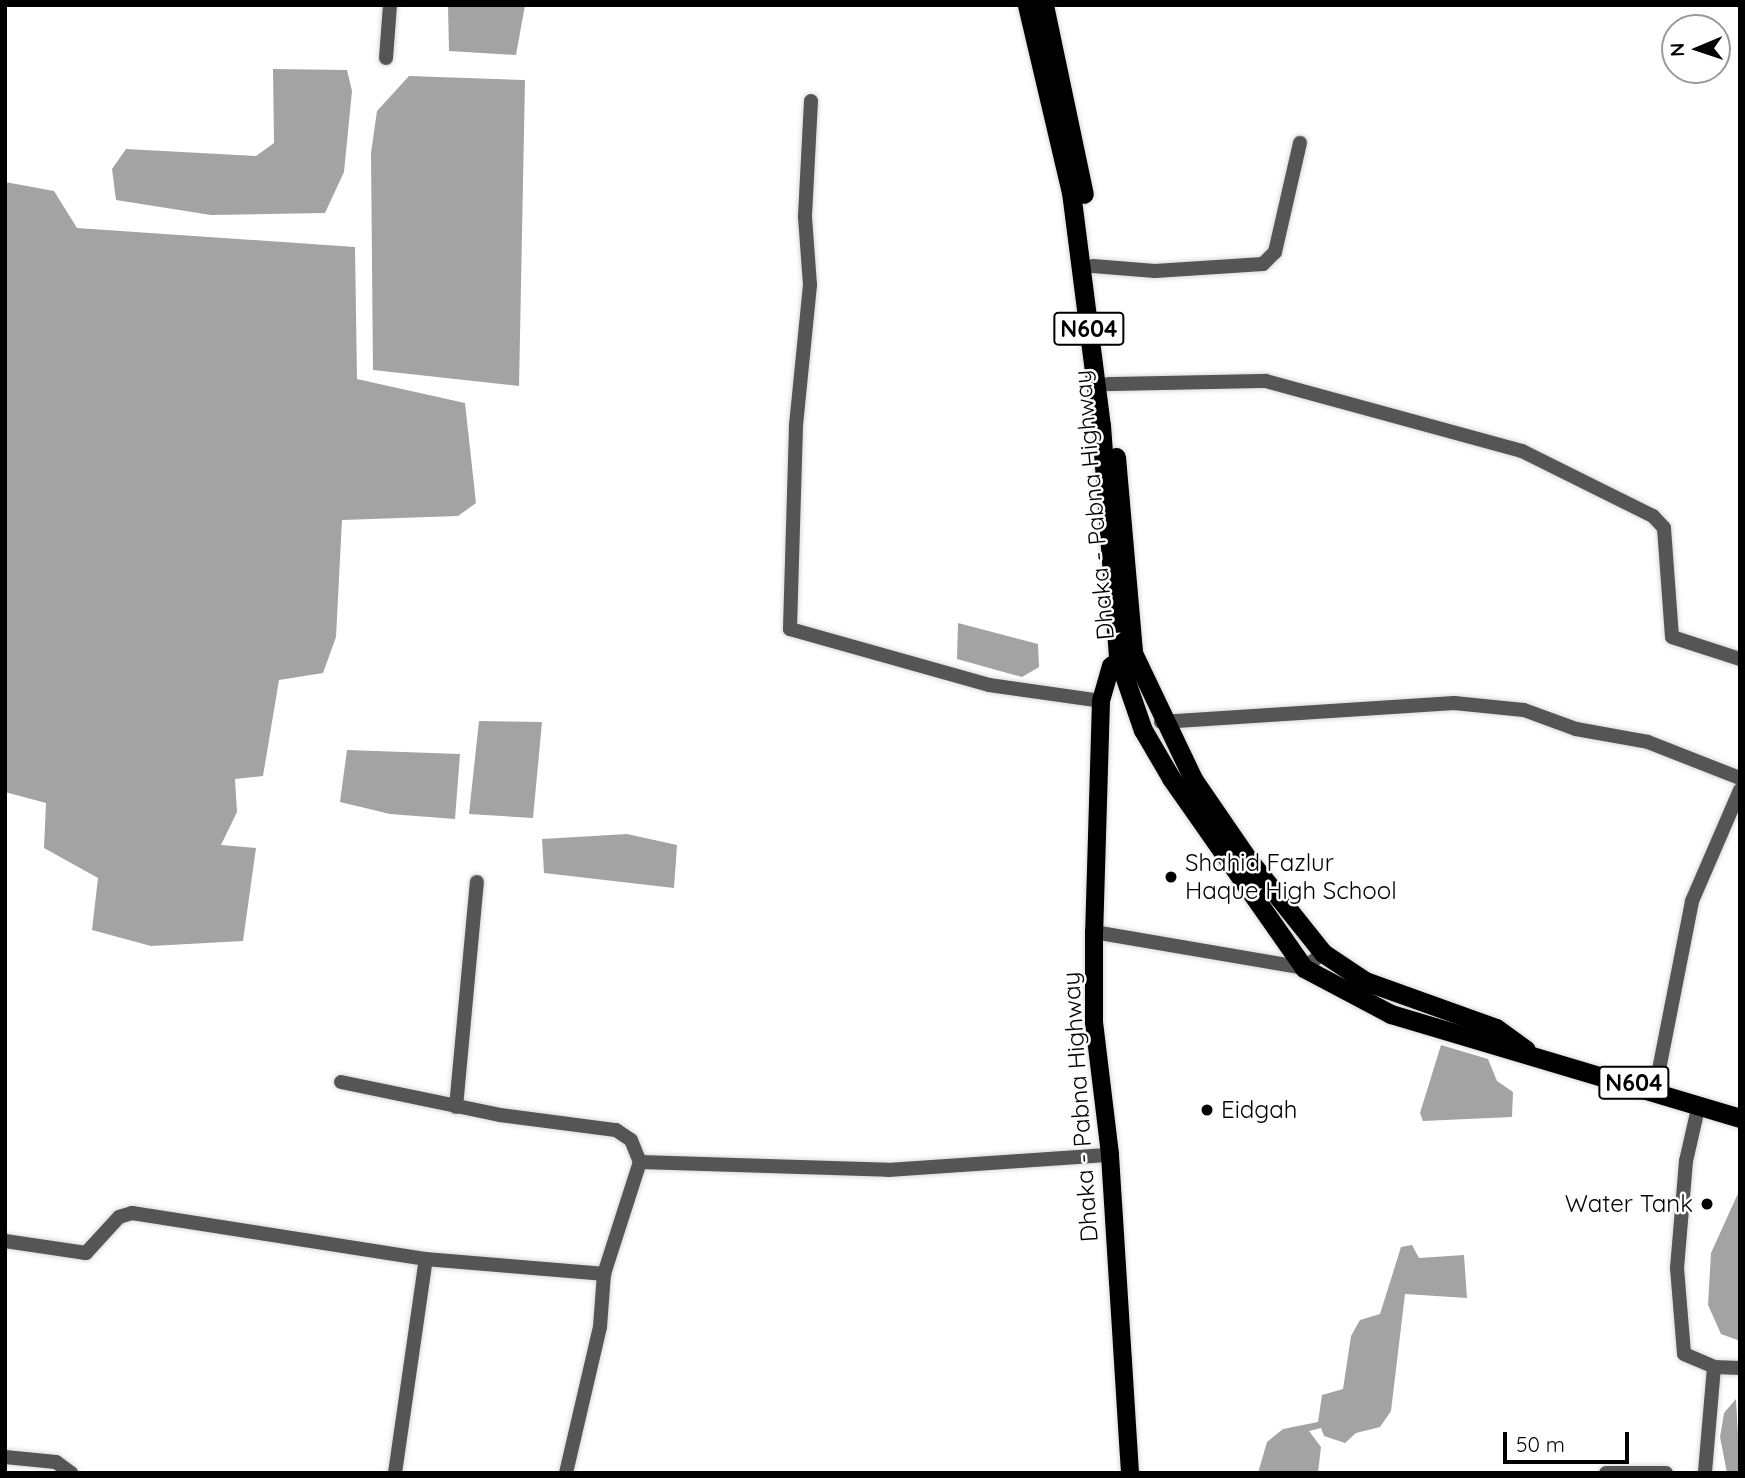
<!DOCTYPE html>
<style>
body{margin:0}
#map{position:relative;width:1745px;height:1478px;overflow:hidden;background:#fff;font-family:Quicksand,sans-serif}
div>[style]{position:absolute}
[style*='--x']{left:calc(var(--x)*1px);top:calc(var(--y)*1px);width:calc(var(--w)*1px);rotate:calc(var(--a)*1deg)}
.water>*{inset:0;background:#a3a3a3}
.roads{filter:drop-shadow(0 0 2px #dbdbdb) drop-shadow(0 0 2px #dbdbdb)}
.minor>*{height:14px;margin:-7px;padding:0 7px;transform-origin:7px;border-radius:7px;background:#555}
.primary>*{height:18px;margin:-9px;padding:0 9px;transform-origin:9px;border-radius:9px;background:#000}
.trunk>*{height:19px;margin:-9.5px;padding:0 9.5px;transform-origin:9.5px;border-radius:9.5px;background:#000}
.dots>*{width:19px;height:19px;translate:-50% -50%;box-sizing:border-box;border:4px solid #fff;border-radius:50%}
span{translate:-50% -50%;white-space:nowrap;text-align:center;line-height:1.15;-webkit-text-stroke:5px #fff;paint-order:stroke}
.shield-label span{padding:2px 5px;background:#fff;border:2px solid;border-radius:5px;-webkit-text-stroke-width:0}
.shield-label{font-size:23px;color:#000;font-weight:700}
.street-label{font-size:24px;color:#000}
.poi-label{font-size:24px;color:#000}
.left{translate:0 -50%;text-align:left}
.right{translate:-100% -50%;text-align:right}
.frame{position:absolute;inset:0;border:7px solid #000;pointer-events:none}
.north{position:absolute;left:1661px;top:14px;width:70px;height:70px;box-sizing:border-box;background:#fff;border:2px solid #999;border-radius:50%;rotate:268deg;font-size:19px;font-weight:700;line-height:28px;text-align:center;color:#000}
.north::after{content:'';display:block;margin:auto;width:24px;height:32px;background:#000;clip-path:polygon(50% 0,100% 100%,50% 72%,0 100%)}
.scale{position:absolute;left:1503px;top:1432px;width:126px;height:32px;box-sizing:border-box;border:4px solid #000;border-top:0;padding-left:9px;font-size:21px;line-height:24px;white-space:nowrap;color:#000;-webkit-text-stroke:5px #fff;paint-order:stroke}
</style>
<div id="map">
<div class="water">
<i style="clip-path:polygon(448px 5px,525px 5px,516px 55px,449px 51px)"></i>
<i style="clip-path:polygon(273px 69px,347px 70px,352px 91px,344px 172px,325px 213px,211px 215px,116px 200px,112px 169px,126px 149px,256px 156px,274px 143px)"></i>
<i style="clip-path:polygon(409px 76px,525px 80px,519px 386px,373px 370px,371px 153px,377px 111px)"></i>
<i style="clip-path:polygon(5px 182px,54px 191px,77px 228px,355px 247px,357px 379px,465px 403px,476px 503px,458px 516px,342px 520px,336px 637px,323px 673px,279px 680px,263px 776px,235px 779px,237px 812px,221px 845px,256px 848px,243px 941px,151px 946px,92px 930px,98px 878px,44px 848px,46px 803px,5px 792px)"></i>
<i style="clip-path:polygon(958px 623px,1038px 644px,1039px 667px,1022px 677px,957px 659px)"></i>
<i style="clip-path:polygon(479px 721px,542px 722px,533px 818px,469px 814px)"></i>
<i style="clip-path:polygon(347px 750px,460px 754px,455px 819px,390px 814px,340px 802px)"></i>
<i style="clip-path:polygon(627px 834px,677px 845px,674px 888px,544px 873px,542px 839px)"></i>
<i style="clip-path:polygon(1441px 1045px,1488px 1059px,1497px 1081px,1513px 1092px,1512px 1117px,1423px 1121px,1420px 1113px)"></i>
<i style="clip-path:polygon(1740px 1189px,1740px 1341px,1721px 1334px,1708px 1305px,1711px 1253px)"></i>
<i style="clip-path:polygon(1412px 1245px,1419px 1258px,1464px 1255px,1467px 1298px,1405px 1294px,1391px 1411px,1380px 1427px,1356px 1433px,1345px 1443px,1324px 1436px,1321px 1428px,1309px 1431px,1321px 1447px,1318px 1473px,1258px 1473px,1267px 1442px,1283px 1429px,1318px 1422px,1322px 1395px,1343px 1389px,1351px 1336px,1360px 1320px,1380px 1314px,1401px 1247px)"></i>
<i style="clip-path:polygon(1736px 1399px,1740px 1473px,1727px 1473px,1720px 1437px,1724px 1413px)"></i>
</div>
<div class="roads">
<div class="minor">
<i style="--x:386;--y:58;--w:53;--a:-85.7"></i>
<i style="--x:811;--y:101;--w:116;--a:93"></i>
<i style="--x:805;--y:217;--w:68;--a:85.8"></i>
<i style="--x:810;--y:285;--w:142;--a:95.7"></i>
<i style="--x:796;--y:426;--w:203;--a:91.7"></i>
<i style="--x:790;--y:629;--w:207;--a:15.7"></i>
<i style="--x:989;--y:685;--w:113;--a:8.1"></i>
<i style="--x:1093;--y:266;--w:62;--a:4.6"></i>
<i style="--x:1155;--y:271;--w:108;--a:-3.7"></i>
<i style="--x:1263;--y:264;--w:17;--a:-45"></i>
<i style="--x:1275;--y:252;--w:112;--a:-77.1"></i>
<i style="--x:1108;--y:384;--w:158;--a:-1.1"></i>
<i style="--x:1266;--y:381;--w:265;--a:15.3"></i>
<i style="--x:1522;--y:451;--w:146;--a:26.4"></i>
<i style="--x:1653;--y:516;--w:16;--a:47"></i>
<i style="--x:1664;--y:528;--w:109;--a:85.8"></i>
<i style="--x:1672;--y:637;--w:71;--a:17.9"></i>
<i style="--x:1161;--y:722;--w:294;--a:-3.7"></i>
<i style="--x:1454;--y:703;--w:70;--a:5.7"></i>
<i style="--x:1524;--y:710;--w:55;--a:20.1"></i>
<i style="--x:1576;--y:729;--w:73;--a:10.2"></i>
<i style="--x:1648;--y:742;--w:99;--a:21.4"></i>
<i style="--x:1094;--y:932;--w:213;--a:9.7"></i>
<i style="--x:1304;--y:968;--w:24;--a:-38"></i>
<i style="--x:341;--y:1082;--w:162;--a:11.7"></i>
<i style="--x:500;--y:1115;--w:117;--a:7.4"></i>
<i style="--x:616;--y:1130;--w:18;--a:34"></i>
<i style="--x:631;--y:1140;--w:24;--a:68"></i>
<i style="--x:1655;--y:1090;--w:193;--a:-78.9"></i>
<i style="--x:1692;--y:901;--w:121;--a:-66.6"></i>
<i style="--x:1699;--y:1104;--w:58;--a:102.8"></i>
<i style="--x:1686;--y:1161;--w:107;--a:94.8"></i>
<i style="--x:1677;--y:1268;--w:86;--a:85.3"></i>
<i style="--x:1684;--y:1354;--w:33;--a:23"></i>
<i style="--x:1714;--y:1367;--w:106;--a:94.9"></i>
<i style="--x:456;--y:1107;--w:226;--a:-84.7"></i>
<i style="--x:5;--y:1241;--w:82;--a:8.4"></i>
<i style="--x:86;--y:1253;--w:49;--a:-47.5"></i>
<i style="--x:119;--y:1217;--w:14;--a:-17"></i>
<i style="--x:132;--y:1213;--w:298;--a:8.9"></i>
<i style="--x:426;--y:1259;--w:179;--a:4.8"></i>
<i style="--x:604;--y:1274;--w:118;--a:-72.2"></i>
<i style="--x:640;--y:1162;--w:248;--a:1.8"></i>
<i style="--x:888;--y:1170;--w:223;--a:-3.9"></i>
<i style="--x:1714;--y:1367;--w:26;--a:2"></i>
<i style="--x:5;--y:1457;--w:51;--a:5.6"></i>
<i style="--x:56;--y:1462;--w:19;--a:36"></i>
<i style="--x:395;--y:1473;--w:216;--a:-81.8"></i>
<i style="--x:566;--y:1473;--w:150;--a:-76.9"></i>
<i style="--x:600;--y:1327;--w:53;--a:-85.7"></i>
<i style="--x:1606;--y:1473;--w:60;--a:0"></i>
</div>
<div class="primary">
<i style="--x:1130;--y:654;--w:22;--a:148"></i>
<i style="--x:1111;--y:666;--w:36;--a:106"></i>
<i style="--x:1101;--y:701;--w:231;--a:91.7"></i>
<i style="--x:1094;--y:932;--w:90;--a:90"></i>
<i style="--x:1094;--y:1022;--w:134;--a:83.1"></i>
<i style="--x:1110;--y:1155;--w:319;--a:86.4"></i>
</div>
<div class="trunk">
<i style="--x:1027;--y:5;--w:192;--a:76.8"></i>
<i style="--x:1071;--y:192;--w:235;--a:82.7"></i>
<i style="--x:1101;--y:425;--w:234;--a:85.8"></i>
<i style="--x:1118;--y:658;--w:76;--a:70.9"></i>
<i style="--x:1143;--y:730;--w:56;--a:59.7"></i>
<i style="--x:1171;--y:778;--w:232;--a:55"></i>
<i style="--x:1304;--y:968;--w:98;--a:27.9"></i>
<i style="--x:1391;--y:1014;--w:364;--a:16.6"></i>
<i style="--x:1044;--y:5;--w:193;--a:78.1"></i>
<i style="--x:1116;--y:457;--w:197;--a:85"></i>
<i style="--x:1133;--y:653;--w:140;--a:64.5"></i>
<i style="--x:1193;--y:779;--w:97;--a:55.5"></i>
<i style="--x:1248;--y:859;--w:120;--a:51.4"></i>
<i style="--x:1323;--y:953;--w:50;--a:33.7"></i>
<i style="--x:1365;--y:981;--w:139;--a:19.7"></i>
<i style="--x:1496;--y:1028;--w:37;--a:36"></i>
</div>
</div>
<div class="dots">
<i style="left:1171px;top:877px;background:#000"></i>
<i style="left:1207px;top:1110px;background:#000"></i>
<i style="left:1707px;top:1204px;background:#000"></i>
</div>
<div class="shield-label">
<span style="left:1089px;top:329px">N604</span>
<span style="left:1634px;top:1083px">N604</span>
</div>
<div class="street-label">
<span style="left:1094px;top:505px;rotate:-95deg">Dhaka - Pabna Highway</span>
<span style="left:1080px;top:1107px;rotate:-94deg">Dhaka - Pabna Highway</span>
</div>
<div class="poi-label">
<span class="left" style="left:1185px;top:877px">Shahid Fazlur<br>Haque High School</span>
<span class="left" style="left:1221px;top:1110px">Eidgah</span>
<span class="right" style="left:1693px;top:1204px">Water Tank</span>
</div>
<div class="frame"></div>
<div class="north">N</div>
<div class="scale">50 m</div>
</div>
